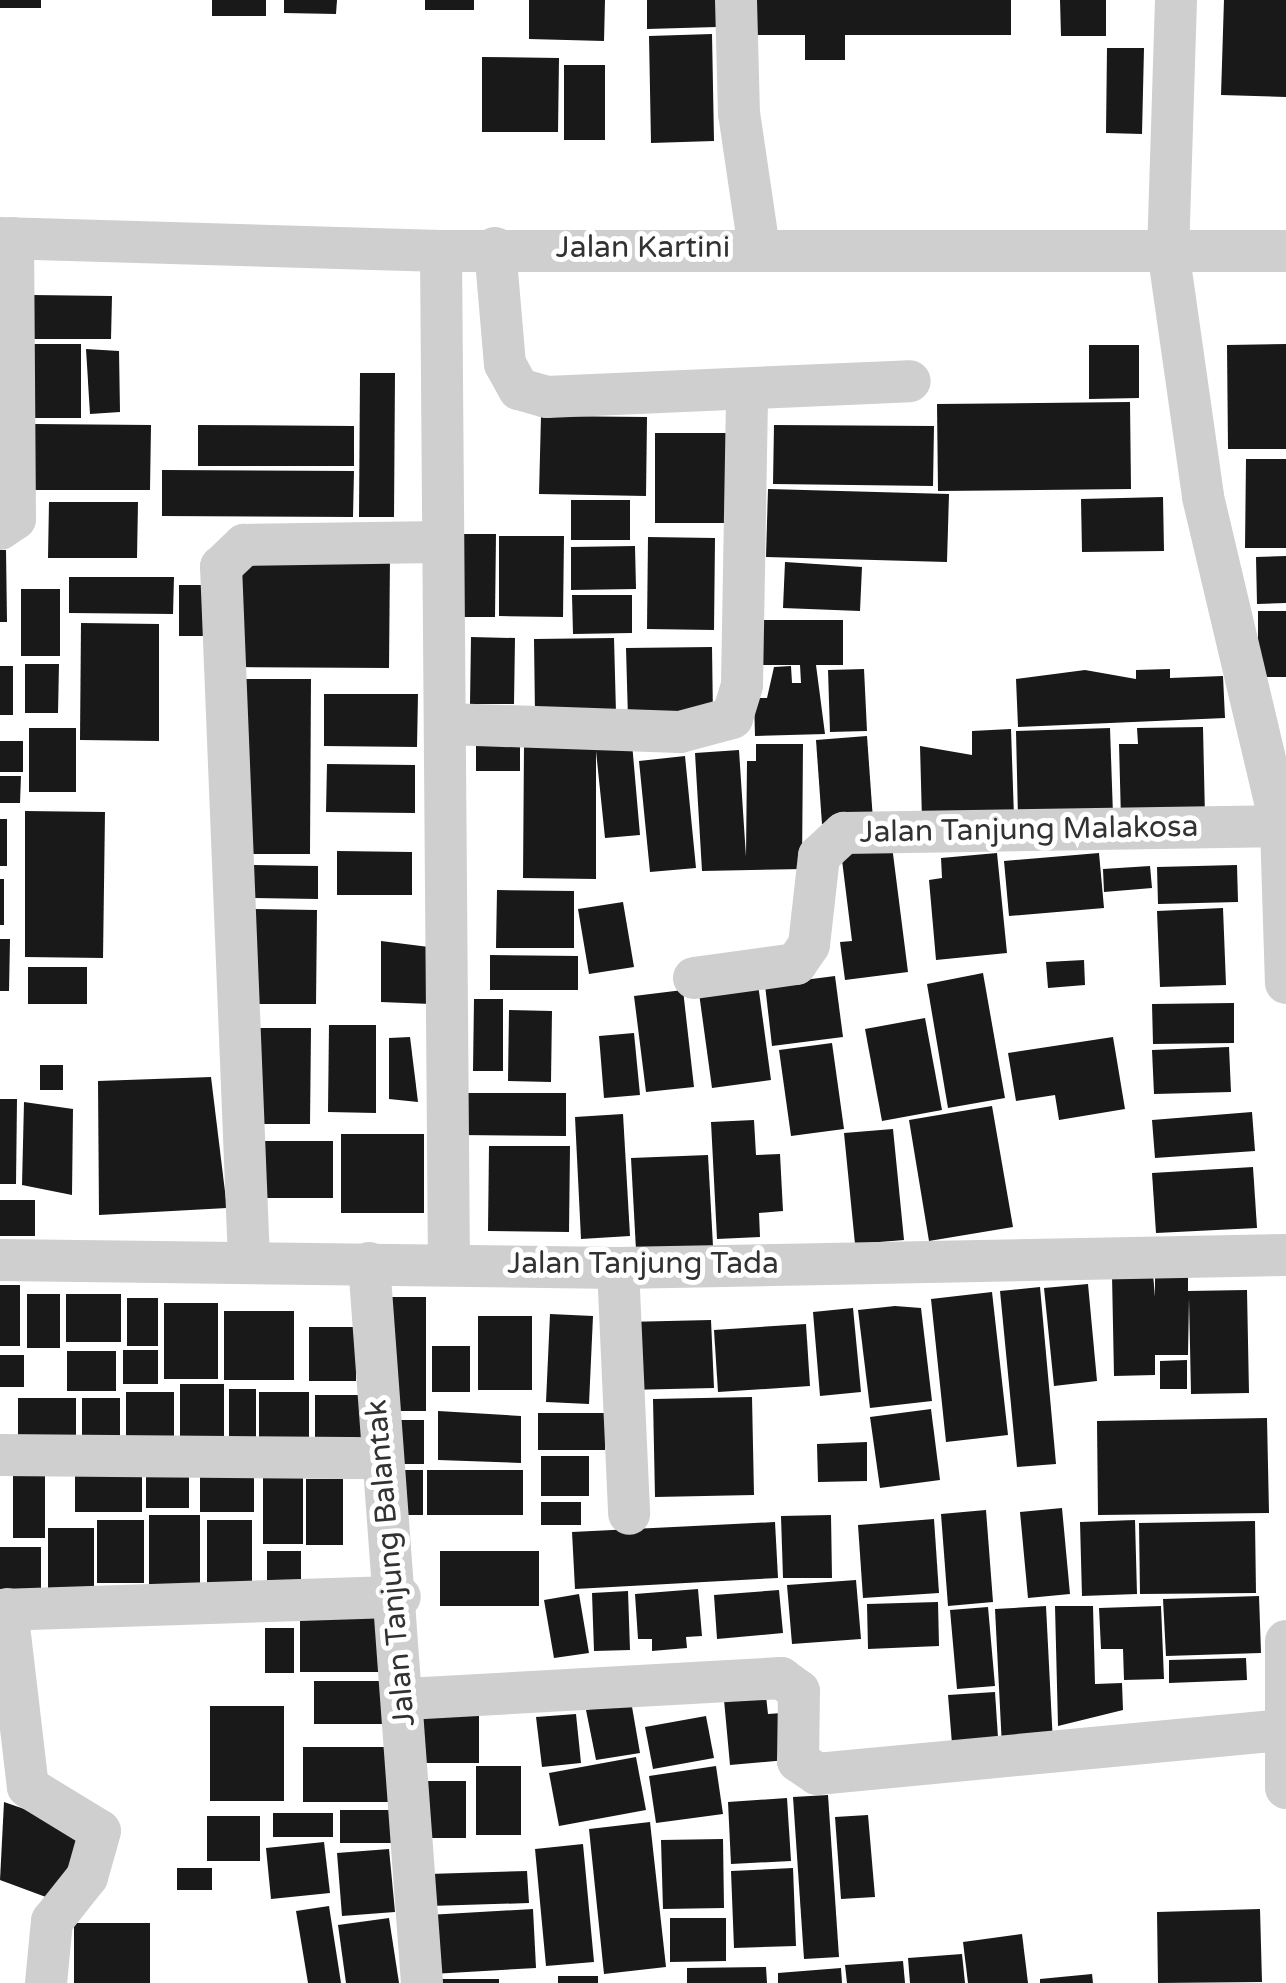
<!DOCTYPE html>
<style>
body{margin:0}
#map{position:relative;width:1286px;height:1983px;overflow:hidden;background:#fff;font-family:"Varela Round",sans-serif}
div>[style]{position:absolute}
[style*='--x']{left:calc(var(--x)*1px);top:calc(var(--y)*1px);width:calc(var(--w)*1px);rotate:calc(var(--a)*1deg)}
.building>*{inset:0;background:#191919}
.street>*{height:42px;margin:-21px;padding:0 21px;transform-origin:21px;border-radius:21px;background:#cfcfcf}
span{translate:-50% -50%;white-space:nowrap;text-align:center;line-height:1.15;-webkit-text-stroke:10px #fff;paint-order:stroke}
.street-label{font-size:30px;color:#323232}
</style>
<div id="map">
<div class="building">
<i style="clip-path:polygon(0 0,41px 0,41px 8px,0 8px)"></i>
<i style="clip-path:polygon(212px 0,266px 0,266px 16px,212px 16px)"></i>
<i style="clip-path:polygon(284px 0,337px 0,336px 14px,284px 13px)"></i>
<i style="clip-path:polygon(425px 0,474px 0,474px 10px,425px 10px)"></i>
<i style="clip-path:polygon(529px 0,605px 0,604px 41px,529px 39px)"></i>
<i style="clip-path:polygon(647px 0,717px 0,717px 27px,647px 29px)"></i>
<i style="clip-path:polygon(751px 0,1011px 0,1011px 35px,845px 35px,845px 60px,805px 60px,805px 35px,751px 35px)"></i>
<i style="clip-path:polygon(1060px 0,1106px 0,1106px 36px,1061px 36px)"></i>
<i style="clip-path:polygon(1224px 0,1286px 0,1286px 97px,1221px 95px)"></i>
<i style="clip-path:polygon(712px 34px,714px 141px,651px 143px,649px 36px)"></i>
<i style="clip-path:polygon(1107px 48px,1144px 48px,1142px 134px,1106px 133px)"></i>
<i style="clip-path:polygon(482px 57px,559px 58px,558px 132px,482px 132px)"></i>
<i style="clip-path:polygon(564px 65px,605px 65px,605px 140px,564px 140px)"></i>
<i style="clip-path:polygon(32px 295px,112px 296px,111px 339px,31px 339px)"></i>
<i style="clip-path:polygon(34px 344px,81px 344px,81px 418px,33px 418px)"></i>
<i style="clip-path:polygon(1286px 344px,1286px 449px,1228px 449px,1227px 345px)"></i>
<i style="clip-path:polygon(1089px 345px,1139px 345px,1139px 398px,1089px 399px)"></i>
<i style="clip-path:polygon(86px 349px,119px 351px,120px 412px,90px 414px)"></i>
<i style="clip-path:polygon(360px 373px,395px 373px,394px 517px,359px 517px)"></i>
<i style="clip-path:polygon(1130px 402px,1131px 489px,938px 491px,937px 404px)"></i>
<i style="clip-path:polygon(541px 416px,647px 417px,646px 496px,539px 494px)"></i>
<i style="clip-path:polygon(35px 424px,151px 425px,150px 490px,35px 490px)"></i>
<i style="clip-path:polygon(198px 425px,354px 426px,354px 466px,198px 466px)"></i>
<i style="clip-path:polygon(774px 425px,934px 426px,933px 486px,773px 484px)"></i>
<i style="clip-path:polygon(655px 433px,732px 433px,732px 523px,655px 523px)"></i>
<i style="clip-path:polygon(1246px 459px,1286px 459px,1286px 548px,1245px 548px)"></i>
<i style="clip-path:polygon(162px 470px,354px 471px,353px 517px,162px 516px)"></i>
<i style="clip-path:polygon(768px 489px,949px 494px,947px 562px,766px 557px)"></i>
<i style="clip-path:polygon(1163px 497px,1164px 551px,1082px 552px,1081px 499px)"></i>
<i style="clip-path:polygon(571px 500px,630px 500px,630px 540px,571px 540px)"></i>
<i style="clip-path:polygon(49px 502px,138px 502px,137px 558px,48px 558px)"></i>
<i style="clip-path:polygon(461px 534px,496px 534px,495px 617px,461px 617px)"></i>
<i style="clip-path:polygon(499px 536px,564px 536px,563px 617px,499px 616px)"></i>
<i style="clip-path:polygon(648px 537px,715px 538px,714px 630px,647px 629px)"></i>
<i style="clip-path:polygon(635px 546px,636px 589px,571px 590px,571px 547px)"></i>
<i style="clip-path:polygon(0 550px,6px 550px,7px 622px,0 622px)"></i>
<i style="clip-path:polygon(233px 555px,390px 555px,389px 668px,233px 667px)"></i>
<i style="clip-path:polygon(1286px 556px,1286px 603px,1257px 604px,1256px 557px)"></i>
<i style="clip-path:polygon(785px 562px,862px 567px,860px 611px,783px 608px)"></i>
<i style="clip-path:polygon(69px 577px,174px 577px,173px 614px,69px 613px)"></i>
<i style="clip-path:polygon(179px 585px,211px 585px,211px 636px,179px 636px)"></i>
<i style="clip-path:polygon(21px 589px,60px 589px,60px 656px,21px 656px)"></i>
<i style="clip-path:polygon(572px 595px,632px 595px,632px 633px,573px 634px)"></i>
<i style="clip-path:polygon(1258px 611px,1286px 611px,1286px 677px,1258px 677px)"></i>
<i style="clip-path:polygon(761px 620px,843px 620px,843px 665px,816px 665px,825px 734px,755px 736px,754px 698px,767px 698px,774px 667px,791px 666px,792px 683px,801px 683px,800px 665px,761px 665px)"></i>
<i style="clip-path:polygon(81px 623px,159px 624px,159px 741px,80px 740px)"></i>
<i style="clip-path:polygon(471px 637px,515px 638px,514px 704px,470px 704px)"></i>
<i style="clip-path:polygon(614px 638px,616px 713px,535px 715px,534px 639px)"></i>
<i style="clip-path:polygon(712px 647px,713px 718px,628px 719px,626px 648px)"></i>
<i style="clip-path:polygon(25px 664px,59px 664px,58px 713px,25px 713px)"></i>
<i style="clip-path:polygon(0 666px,13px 666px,13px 715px,0 715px)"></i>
<i style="clip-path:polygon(864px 669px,867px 731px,830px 732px,828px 670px)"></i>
<i style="clip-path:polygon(1170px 669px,1170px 678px,1223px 676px,1225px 718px,1018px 727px,1016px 679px,1085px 670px,1136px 679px,1136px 670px)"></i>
<i style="clip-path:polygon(240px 679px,311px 679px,310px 854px,240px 854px)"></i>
<i style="clip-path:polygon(324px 694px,418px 694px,417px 747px,324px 746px)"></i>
<i style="clip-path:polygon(1203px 727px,1205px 817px,1121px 819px,1119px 744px,1138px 744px,1137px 728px)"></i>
<i style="clip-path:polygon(29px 728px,76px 728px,76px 792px,29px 792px)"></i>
<i style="clip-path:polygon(1110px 728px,1113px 815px,1018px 818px,1016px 731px)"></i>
<i style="clip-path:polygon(1011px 729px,1014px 817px,922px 820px,920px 746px,972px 755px,972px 731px)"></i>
<i style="clip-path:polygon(867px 736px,873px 820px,822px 824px,816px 740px)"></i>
<i style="clip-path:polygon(0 741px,23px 741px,23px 772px,0 772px)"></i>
<i style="clip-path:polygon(476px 743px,520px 743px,520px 771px,476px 771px)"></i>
<i style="clip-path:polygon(632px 743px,640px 835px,605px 838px,596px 751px,596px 879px,523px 878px,524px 746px)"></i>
<i style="clip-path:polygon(756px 744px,803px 744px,802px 869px,702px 871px,695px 753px,739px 750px,746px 857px,747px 761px,756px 761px)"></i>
<i style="clip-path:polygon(685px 756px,696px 868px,650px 872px,639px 761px)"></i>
<i style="clip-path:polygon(327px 764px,415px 765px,415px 813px,326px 812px)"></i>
<i style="clip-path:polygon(0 776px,21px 776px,20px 803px,0 803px)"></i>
<i style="clip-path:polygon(25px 811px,105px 812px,103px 958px,25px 957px)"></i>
<i style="clip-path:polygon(0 819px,7px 819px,7px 866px,0 866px)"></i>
<i style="clip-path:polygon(892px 846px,908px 972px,845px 980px,840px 942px,852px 941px,841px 852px)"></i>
<i style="clip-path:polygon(337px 851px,412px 852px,412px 895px,337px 895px)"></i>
<i style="clip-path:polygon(997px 853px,1007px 953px,936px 960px,929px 880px,942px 878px,941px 858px)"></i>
<i style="clip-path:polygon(1099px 853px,1104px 908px,1009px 916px,1004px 861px)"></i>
<i style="clip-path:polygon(250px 865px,318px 866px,318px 899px,250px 898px)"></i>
<i style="clip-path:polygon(1237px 865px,1238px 902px,1158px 904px,1157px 867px)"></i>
<i style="clip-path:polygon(1150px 866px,1152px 888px,1104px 892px,1103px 869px)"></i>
<i style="clip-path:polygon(0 879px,4px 879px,4px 925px,0 925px)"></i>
<i style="clip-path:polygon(497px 890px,574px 891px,574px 948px,496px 948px)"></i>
<i style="clip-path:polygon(623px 902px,634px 967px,589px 974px,578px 909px)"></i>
<i style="clip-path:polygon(1223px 908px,1226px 985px,1160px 987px,1157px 911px)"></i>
<i style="clip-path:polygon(249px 909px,317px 910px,316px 1004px,249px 1004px)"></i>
<i style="clip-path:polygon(0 939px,10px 939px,9px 991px,0 991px)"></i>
<i style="clip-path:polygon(381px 941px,429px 947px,431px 1004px,381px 1002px)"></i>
<i style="clip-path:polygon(490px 955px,578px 956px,578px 990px,490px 990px)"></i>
<i style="clip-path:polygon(1084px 960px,1085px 985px,1048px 988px,1046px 962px)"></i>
<i style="clip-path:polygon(28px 967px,87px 967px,87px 1004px,28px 1004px)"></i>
<i style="clip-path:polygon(983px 973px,1005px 1098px,948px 1108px,927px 984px)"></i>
<i style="clip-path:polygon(835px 976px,843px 1037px,772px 1046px,765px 985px)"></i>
<i style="clip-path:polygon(758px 984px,771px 1080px,712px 1088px,699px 993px)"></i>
<i style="clip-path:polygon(683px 990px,694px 1087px,646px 1092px,634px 996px)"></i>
<i style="clip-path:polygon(474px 999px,503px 999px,503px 1071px,473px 1071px)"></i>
<i style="clip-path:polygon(1234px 1003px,1234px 1043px,1153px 1044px,1152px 1004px)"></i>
<i style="clip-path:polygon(509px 1010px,552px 1011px,551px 1082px,508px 1081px)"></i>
<i style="clip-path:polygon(925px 1018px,942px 1110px,882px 1121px,865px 1029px)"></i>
<i style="clip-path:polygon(329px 1025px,376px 1025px,376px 1113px,328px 1112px)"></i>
<i style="clip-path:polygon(255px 1028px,311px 1028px,310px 1124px,255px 1124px)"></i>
<i style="clip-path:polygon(634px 1033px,640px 1095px,604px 1098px,599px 1036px)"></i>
<i style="clip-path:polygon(410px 1037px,418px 1102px,389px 1099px,389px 1038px)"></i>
<i style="clip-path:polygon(1113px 1037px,1125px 1109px,1059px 1120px,1055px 1095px,1016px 1101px,1008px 1053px)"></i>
<i style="clip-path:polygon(832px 1043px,844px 1129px,791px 1136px,779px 1050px)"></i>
<i style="clip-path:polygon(1229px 1047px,1231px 1092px,1154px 1094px,1152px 1050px)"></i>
<i style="clip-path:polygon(40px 1065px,63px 1065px,63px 1090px,40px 1090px)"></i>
<i style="clip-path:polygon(211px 1077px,227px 1208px,99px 1215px,98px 1081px)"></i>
<i style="clip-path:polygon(459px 1093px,566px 1093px,566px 1136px,459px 1135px)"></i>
<i style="clip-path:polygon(0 1099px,17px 1099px,16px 1184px,0 1184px)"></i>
<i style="clip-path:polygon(24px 1102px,73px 1109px,72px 1195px,22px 1185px)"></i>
<i style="clip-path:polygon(992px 1106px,1013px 1227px,929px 1241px,909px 1120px)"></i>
<i style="clip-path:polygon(1252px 1112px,1255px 1151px,1155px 1158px,1152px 1120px)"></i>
<i style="clip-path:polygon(623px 1114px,630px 1236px,581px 1239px,575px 1117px)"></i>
<i style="clip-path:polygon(754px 1120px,756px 1155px,780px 1154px,783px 1211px,759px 1213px,760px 1237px,717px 1239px,711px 1122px)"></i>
<i style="clip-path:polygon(893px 1129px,904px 1240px,855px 1244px,844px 1133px)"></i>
<i style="clip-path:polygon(341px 1134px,424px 1134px,424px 1213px,341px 1213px)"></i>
<i style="clip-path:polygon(261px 1141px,333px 1141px,333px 1198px,261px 1198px)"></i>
<i style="clip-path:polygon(489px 1146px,570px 1146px,569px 1232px,488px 1231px)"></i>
<i style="clip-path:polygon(708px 1155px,713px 1246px,636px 1250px,631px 1158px)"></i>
<i style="clip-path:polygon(1253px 1167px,1257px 1228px,1156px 1233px,1152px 1173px)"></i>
<i style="clip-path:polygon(0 1200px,35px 1200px,35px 1236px,0 1236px)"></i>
<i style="clip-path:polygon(1155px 1268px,1188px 1268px,1188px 1291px,1247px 1290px,1249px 1393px,1191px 1394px,1189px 1298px,1188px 1355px,1155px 1355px,1155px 1375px,1114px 1376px,1112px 1275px,1153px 1274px,1155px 1297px)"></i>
<i style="clip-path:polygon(1088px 1284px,1097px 1381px,1054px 1386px,1044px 1288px)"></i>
<i style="clip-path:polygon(0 1285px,20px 1285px,20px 1346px,0 1346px)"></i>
<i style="clip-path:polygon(1040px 1287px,1056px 1464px,1017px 1467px,1000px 1291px)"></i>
<i style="clip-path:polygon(992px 1292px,1008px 1435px,946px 1442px,931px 1299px)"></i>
<i style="clip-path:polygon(27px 1294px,60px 1294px,60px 1348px,27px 1348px)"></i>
<i style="clip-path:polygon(66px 1294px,121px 1294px,121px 1342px,66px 1342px)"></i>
<i style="clip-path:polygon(381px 1297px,426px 1297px,426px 1411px,381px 1411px)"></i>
<i style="clip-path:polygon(127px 1298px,158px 1298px,158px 1346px,127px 1346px)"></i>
<i style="clip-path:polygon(164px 1303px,218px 1303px,218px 1379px,164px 1379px)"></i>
<i style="clip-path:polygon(895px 1306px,921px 1308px,932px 1401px,870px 1408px,858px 1310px)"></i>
<i style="clip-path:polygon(853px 1308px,861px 1392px,820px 1396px,813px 1312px)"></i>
<i style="clip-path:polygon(224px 1311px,294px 1311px,294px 1380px,224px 1380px)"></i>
<i style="clip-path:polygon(550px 1314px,593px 1316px,589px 1404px,546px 1402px)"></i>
<i style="clip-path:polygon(478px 1316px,532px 1316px,532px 1390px,478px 1390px)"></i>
<i style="clip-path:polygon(711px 1320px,714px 1388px,626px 1390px,625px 1322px)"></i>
<i style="clip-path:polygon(806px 1324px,810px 1386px,718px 1392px,714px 1330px)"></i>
<i style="clip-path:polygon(309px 1327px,356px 1327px,356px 1381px,309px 1381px)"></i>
<i style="clip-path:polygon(432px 1346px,470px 1346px,470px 1392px,432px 1392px)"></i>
<i style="clip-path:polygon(123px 1350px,158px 1350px,158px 1384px,123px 1384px)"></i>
<i style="clip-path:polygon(67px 1351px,116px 1351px,116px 1391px,67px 1391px)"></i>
<i style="clip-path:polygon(0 1355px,24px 1355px,24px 1387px,0 1387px)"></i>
<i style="clip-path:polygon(1187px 1360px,1187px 1389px,1160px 1389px,1160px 1361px)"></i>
<i style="clip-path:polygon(180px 1384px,224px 1384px,224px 1455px,180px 1455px)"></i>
<i style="clip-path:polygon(229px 1389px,256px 1389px,256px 1454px,229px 1454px)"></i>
<i style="clip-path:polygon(126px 1392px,174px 1392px,174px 1451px,126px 1451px)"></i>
<i style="clip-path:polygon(259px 1392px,309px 1392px,309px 1450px,259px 1450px)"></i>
<i style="clip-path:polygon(315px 1395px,363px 1395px,363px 1455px,315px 1455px)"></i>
<i style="clip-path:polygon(752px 1397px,754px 1495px,655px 1497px,653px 1399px)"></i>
<i style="clip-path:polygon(18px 1398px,76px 1398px,76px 1445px,18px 1445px)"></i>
<i style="clip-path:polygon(82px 1398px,120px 1398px,120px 1451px,82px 1451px)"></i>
<i style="clip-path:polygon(931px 1409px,940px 1480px,880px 1488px,870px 1417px)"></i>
<i style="clip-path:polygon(438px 1411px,521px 1416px,521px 1463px,438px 1460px)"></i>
<i style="clip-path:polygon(538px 1413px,605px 1413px,605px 1450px,538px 1450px)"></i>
<i style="clip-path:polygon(1267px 1418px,1269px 1513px,1098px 1515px,1097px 1421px)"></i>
<i style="clip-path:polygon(391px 1420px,424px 1420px,424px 1464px,391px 1464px)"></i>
<i style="clip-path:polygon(867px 1442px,867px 1481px,818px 1482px,817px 1444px)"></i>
<i style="clip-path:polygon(541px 1456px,589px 1456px,589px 1496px,541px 1496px)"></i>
<i style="clip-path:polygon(75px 1463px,142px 1463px,142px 1512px,75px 1512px)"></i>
<i style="clip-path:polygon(13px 1469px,45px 1469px,45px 1538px,13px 1538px)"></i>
<i style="clip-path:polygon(146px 1470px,189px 1470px,189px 1508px,146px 1508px)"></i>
<i style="clip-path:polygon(392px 1470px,423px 1470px,423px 1515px,392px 1515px)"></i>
<i style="clip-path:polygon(427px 1470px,523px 1470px,523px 1515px,427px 1515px)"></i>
<i style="clip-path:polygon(200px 1474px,254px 1474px,254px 1512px,200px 1512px)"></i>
<i style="clip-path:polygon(263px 1475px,303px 1475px,303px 1544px,263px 1544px)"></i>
<i style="clip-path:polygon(306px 1479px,343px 1479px,343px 1545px,306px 1545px)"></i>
<i style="clip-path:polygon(541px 1502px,581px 1502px,581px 1525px,541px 1525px)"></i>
<i style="clip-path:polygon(1062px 1508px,1070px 1594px,1028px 1598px,1020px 1512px)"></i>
<i style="clip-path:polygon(986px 1510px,993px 1602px,948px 1606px,941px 1514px)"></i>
<i style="clip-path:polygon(149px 1515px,200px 1515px,200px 1593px,149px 1593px)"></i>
<i style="clip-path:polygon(831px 1515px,832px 1578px,783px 1578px,781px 1516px)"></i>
<i style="clip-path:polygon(934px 1519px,939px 1593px,863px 1598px,858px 1525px)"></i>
<i style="clip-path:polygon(97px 1520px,144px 1520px,144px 1583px,97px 1583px)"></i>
<i style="clip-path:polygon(207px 1520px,252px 1520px,252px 1584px,207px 1584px)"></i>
<i style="clip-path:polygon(1135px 1520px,1137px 1594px,1082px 1596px,1080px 1522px)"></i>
<i style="clip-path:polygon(1255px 1521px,1256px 1593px,1140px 1594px,1139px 1523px)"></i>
<i style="clip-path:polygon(775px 1522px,778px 1578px,575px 1589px,572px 1532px)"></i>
<i style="clip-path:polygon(48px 1528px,94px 1528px,94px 1591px,48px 1591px)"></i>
<i style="clip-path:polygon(0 1547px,41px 1547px,41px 1599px,0 1599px)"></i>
<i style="clip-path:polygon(267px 1551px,301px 1551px,301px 1584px,267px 1584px)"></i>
<i style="clip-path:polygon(440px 1551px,539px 1551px,539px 1606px,440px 1606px)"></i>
<i style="clip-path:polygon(856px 1580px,861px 1639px,792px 1644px,787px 1585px)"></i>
<i style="clip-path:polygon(698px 1589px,702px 1636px,686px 1637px,687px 1648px,652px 1651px,652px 1639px,638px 1639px,635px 1594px)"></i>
<i style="clip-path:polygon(779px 1590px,783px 1633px,717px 1639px,714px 1595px)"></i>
<i style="clip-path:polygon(628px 1591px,630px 1650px,594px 1651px,592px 1593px)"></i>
<i style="clip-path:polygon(579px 1594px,589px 1653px,554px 1658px,544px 1600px)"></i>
<i style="clip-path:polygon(1259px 1596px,1261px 1653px,1166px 1656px,1163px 1599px)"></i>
<i style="clip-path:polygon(938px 1602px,939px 1646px,868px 1649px,867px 1604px)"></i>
<i style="clip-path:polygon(300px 1603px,386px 1603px,386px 1672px,300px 1672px)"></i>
<i style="clip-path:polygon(1046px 1606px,1053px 1744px,1002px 1747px,995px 1609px)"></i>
<i style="clip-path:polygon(1055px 1606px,1093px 1606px,1095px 1684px,1122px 1683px,1123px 1710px,1058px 1726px)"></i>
<i style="clip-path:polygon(1161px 1606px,1164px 1679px,1124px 1680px,1123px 1649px,1101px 1649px,1099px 1608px)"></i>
<i style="clip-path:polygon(988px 1607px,995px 1686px,957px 1689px,950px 1610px)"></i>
<i style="clip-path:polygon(265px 1628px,294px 1628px,294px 1673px,265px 1673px)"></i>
<i style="clip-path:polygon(1246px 1658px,1247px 1680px,1169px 1683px,1169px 1660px)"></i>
<i style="clip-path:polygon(314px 1681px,391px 1681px,391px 1724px,314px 1724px)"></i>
<i style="clip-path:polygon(995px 1692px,999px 1753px,953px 1756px,948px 1695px)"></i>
<i style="clip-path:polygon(766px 1696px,768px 1714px,782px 1713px,786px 1760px,730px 1765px,724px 1700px)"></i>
<i style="clip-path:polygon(631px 1701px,640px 1753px,596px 1760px,586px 1710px)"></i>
<i style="clip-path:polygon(210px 1706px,284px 1706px,284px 1801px,210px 1801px)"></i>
<i style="clip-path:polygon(421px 1708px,479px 1708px,479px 1763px,421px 1763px)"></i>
<i style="clip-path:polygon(576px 1714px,581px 1763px,542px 1767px,536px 1717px)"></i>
<i style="clip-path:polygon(706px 1716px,714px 1758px,653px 1769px,645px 1727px)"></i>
<i style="clip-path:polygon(303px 1747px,388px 1747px,388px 1802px,303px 1802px)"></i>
<i style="clip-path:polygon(636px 1757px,646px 1810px,559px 1826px,549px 1773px)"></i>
<i style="clip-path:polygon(476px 1766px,521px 1766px,521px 1835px,476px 1835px)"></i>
<i style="clip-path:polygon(716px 1766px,723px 1814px,656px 1823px,649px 1776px)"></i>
<i style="clip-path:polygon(427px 1781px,466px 1781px,466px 1838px,427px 1838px)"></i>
<i style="clip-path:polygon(828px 1795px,839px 1957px,804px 1959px,793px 1797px)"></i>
<i style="clip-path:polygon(787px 1798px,791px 1861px,731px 1864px,728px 1802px)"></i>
<i style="clip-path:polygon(4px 1802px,88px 1831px,62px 1903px,0 1880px)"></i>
<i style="clip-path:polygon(340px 1810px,396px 1810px,396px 1843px,340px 1843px)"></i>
<i style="clip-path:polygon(273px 1813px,333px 1813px,333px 1837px,273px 1837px)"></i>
<i style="clip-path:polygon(868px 1815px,875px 1897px,841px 1899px,835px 1817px)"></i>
<i style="clip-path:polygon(207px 1816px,260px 1816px,260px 1861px,207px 1861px)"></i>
<i style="clip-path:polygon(650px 1822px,666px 1967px,604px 1974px,589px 1829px)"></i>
<i style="clip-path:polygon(723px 1839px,724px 1908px,663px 1909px,661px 1840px)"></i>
<i style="clip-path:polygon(324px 1842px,330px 1893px,271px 1899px,266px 1848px)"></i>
<i style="clip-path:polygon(583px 1844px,594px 1962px,546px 1966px,535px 1849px)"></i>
<i style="clip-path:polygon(389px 1849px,395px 1912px,342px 1916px,337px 1853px)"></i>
<i style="clip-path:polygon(177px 1868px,212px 1868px,212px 1890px,177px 1890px)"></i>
<i style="clip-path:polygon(793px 1868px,796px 1946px,734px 1948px,731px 1871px)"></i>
<i style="clip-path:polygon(527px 1871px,529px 1903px,429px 1906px,428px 1874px)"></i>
<i style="clip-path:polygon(329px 1906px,341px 1983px,308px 1983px,296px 1911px)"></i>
<i style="clip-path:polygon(533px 1909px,536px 1968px,432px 1974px,428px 1915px)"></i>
<i style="clip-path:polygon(1260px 1909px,1262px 1982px,1158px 1983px,1157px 1912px)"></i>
<i style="clip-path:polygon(389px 1918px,399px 1983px,346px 1983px,338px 1925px)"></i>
<i style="clip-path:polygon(670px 1918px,726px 1918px,726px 1961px,670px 1962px)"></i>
<i style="clip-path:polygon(74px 1923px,150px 1923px,150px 1983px,74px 1983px)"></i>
<i style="clip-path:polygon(1022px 1934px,1028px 1983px,968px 1983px,963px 1942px)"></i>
<i style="clip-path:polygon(962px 1954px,965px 1983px,910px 1983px,908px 1958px)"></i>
<i style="clip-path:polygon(903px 1961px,905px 1983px,847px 1983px,845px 1965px)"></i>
<i style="clip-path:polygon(766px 1967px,767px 1983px,687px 1983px,687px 1968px)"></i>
<i style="clip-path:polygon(841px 1968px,842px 1983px,778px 1983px,778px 1973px)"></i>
<i style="clip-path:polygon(1092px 1974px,1093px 1983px,1040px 1983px,1040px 1979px)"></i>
<i style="clip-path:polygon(558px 1976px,598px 1976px,598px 1983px,558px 1983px)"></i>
<i style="clip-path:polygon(439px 1979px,499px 1979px,499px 1983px,439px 1983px)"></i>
</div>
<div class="street">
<i style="--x:736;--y:0;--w:113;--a:88.5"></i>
<i style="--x:739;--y:113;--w:136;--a:81.6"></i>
<i style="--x:1176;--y:0;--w:250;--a:91.8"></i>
<i style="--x:1168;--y:250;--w:249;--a:81.9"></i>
<i style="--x:1203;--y:497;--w:338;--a:76.7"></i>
<i style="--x:1281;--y:826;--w:157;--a:88.2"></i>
<i style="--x:0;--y:238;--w:441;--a:1.7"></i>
<i style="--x:441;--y:251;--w:845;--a:0"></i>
<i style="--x:495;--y:248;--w:116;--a:85.1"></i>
<i style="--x:505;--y:364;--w:29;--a:61"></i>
<i style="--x:519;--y:389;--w:29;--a:16"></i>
<i style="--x:547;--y:397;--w:363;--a:-2.5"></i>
<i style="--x:441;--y:251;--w:1014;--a:89.55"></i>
<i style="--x:0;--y:529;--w:18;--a:-34"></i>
<i style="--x:15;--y:519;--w:281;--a:-90.4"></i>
<i style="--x:448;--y:724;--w:232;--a:2"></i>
<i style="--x:680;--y:732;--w:54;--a:-15.1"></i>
<i style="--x:732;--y:718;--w:34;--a:-73"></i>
<i style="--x:742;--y:685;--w:296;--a:-89"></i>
<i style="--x:694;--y:978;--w:103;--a:-7.8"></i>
<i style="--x:796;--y:964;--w:23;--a:-56"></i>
<i style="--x:809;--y:945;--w:90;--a:-83.6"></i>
<i style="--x:819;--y:856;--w:34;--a:-43"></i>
<i style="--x:844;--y:833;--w:442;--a:-0.9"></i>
<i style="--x:0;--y:1260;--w:618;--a:0.74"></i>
<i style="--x:618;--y:1268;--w:668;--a:-1.11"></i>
<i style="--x:249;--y:1260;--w:694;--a:-92.31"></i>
<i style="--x:221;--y:567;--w:32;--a:-44"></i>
<i style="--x:244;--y:545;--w:195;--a:-0.9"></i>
<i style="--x:369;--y:1263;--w:722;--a:85.79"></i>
<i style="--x:618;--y:1268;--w:246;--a:87.4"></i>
<i style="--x:0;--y:1455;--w:381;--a:0.5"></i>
<i style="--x:7;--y:1609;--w:179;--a:83.3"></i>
<i style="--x:28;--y:1787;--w:84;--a:31.4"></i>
<i style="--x:100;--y:1831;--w:48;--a:105.8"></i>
<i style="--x:87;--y:1877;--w:56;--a:128.5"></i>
<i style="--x:52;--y:1921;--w:62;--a:95.5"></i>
<i style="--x:0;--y:1610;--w:400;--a:-1.9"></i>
<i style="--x:1286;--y:1641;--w:147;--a:90"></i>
<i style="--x:406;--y:1699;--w:376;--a:-3.2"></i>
<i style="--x:781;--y:1678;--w:22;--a:36"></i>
<i style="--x:799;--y:1691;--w:70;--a:90.8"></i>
<i style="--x:798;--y:1761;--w:23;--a:34"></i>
<i style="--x:817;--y:1774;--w:469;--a:-5.4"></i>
</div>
<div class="street-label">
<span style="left:643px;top:248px">Jalan Kartini</span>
<span style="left:1029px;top:830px;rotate:-1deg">Jalan Tanjung Malakosa</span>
<span style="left:643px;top:1264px">Jalan Tanjung Tada</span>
<span style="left:391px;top:1563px;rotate:-95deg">Jalan Tanjung Balantak</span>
</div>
</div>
